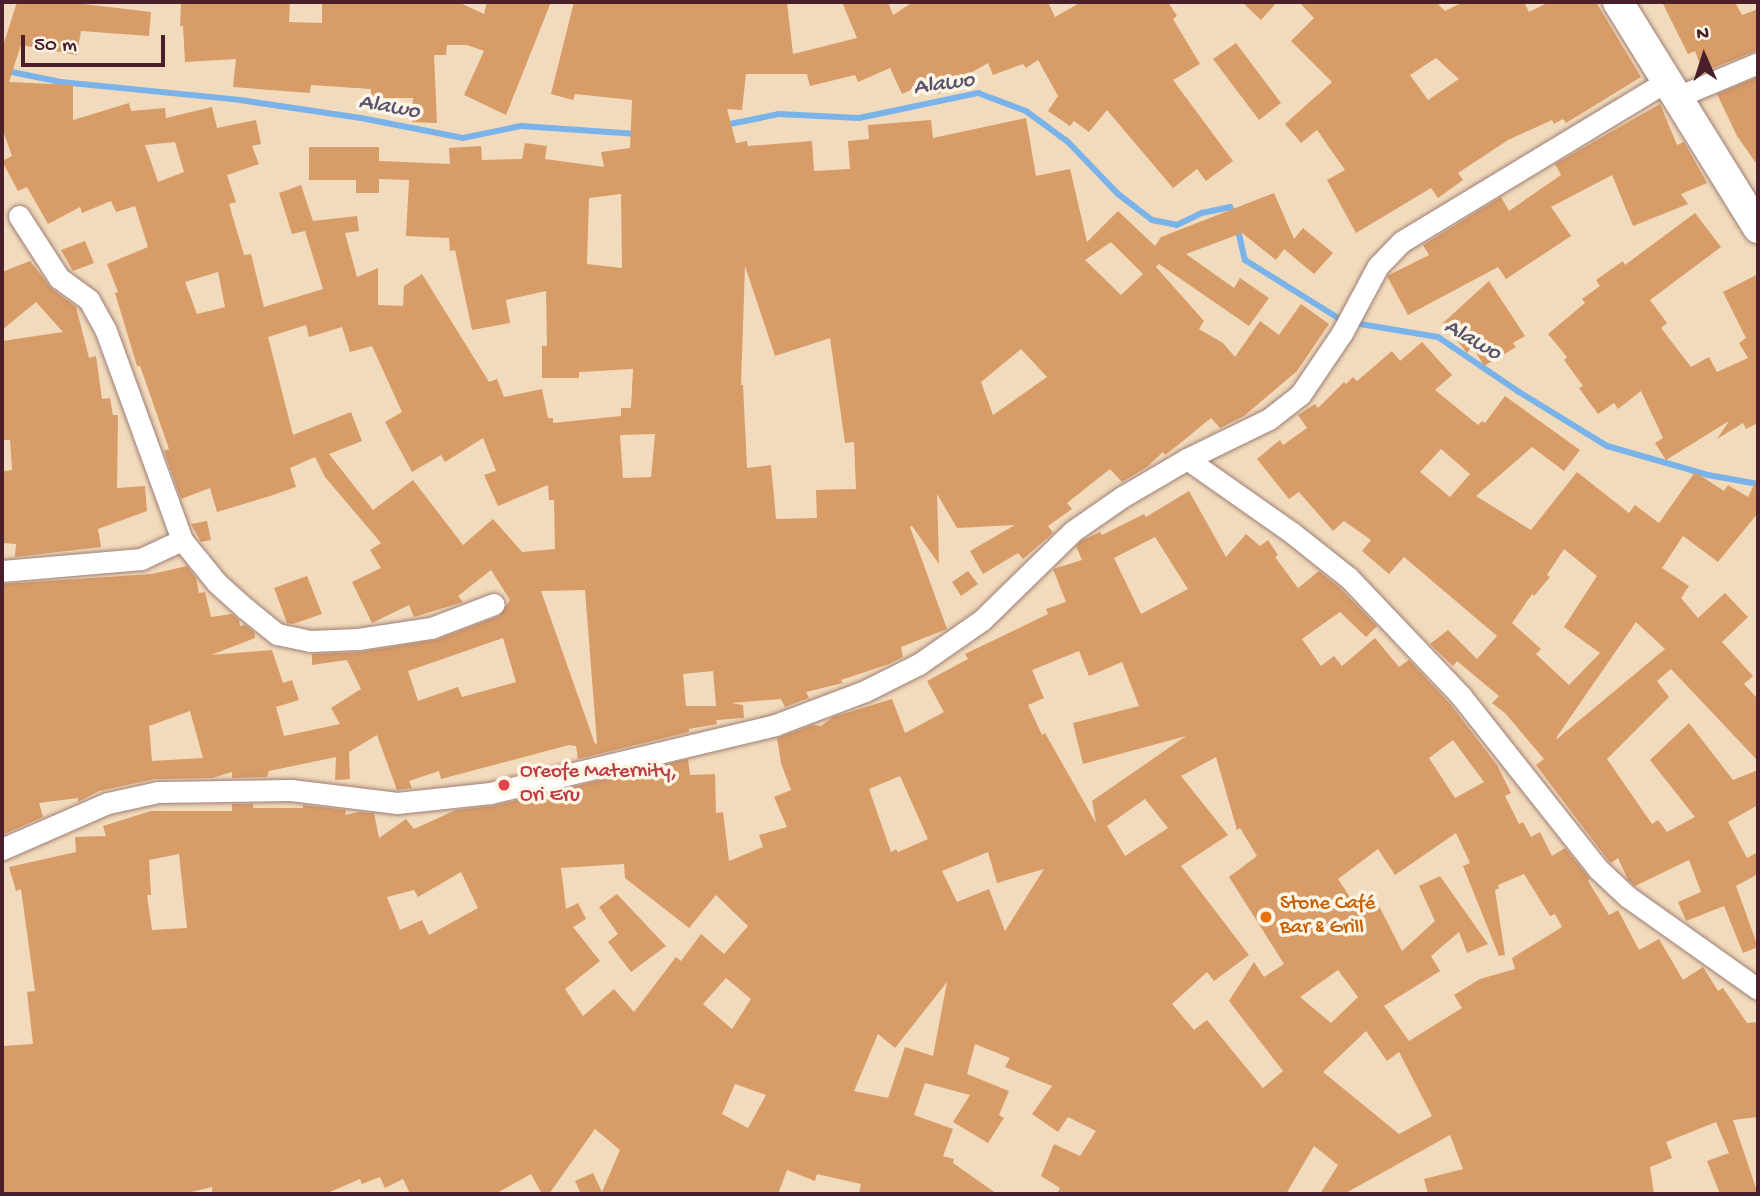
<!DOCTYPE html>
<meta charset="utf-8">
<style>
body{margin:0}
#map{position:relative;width:1760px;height:1196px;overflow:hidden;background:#f2dbbc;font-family:"Gochi Hand",sans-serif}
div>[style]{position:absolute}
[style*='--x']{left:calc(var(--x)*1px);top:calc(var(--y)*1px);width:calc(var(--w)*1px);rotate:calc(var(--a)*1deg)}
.stream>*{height:6px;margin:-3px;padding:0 3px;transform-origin:3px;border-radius:3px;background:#79b3ea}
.building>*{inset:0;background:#d89c68}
.roads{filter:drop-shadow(0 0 2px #9e7d74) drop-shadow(0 0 2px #9e7d74)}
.street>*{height:21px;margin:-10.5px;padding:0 10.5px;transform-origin:10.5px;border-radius:10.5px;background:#fff}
.secondary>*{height:30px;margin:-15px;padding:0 15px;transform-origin:15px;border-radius:15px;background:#fff}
.dots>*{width:19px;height:19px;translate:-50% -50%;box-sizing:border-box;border:4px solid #fcf5e5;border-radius:50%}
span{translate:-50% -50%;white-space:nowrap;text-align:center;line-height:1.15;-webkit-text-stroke:7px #fcf5e5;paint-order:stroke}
.health-label{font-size:21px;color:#be3a42}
.left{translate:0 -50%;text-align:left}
.food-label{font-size:21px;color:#c56008}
.water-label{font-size:23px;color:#5a536e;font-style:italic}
.frame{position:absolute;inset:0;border:4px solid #4a1f2b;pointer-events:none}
.north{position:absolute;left:1669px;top:21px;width:70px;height:70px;-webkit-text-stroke:5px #fcf5e5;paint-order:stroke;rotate:357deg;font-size:19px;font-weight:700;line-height:28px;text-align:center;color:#4a1f2b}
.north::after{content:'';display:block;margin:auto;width:24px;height:32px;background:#4a1f2b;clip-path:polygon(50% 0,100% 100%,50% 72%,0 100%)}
.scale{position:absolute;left:21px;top:35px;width:144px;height:32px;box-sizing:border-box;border:4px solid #4a1f2b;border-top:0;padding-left:9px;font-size:21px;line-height:24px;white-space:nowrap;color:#4a1f2b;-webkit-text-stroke:5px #fcf5e5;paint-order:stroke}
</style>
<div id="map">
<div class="stream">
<i style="--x:2;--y:70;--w:60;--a:11.5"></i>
<i style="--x:61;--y:82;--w:180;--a:5.7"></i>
<i style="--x:240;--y:100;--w:122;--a:8.5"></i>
<i style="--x:361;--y:118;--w:104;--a:11.1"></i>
<i style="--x:463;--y:138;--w:59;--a:-11.7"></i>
<i style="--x:521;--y:126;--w:117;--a:3.9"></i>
<i style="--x:725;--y:125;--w:55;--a:-11.5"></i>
<i style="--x:779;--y:114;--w:80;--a:2.9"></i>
<i style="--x:859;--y:118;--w:122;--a:-11.9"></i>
<i style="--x:978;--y:93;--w:51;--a:20.6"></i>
<i style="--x:1026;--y:111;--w:52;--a:36.4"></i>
<i style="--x:1068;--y:142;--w:72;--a:46.1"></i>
<i style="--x:1118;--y:194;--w:43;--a:37.4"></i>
<i style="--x:1152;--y:220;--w:25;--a:11"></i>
<i style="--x:1177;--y:225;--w:28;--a:-26"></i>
<i style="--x:1202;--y:213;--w:29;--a:-12"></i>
<i style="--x:1230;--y:207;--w:10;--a:66"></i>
<i style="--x:1237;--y:226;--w:35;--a:77"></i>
<i style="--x:1245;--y:260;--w:115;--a:31.9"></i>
<i style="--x:1354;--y:323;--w:85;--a:9.5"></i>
<i style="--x:1438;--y:337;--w:98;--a:34.2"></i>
<i style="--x:1519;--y:392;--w:103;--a:31.5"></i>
<i style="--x:1607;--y:446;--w:105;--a:16"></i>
<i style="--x:1708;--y:475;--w:51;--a:10.2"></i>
</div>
<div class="building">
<i style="clip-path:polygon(evenodd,17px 2px,67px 2px,151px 12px,149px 36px,81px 31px,77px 55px,21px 45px,9px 82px,73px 85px,73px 120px,129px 103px,131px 111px,165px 108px,166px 118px,212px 107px,217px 128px,256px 120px,261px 144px,252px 146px,259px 164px,227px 175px,236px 202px,229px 204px,244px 255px,251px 254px,264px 307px,323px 289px,305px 231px,292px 234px,279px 193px,301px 185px,313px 221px,357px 216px,359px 231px,345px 233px,357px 277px,378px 268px,378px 305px,403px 306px,404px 286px,422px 274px,489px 382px,497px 379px,504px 397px,542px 389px,548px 418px,553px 418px,553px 423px,621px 416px,621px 408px,631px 408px,633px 369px,579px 372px,579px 378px,542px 378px,542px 346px,547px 346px,546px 291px,506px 300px,510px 323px,472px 330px,455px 250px,450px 251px,449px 238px,406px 236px,409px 180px,379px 179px,379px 193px,356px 193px,356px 180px,309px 180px,309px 147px,379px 147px,379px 161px,450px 164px,449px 148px,481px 146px,482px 160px,522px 159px,525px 143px,547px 146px,545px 159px,604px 167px,601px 152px,630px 148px,632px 100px,575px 94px,573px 100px,551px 94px,574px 2px,787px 2px,793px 54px,857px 38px,842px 2px,888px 2px,893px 15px,913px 2px,1048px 2px,1055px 17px,1081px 2px,1168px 2px,1177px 16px,1173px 19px,1200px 64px,1173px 80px,1233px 161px,1206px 181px,1197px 169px,1173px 188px,1107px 110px,1089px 132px,1074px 121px,1070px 126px,1048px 111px,1058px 96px,1038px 60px,1026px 68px,1023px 64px,993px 75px,988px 63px,960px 79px,962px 84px,938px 94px,932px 80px,902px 94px,890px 68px,858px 82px,855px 75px,810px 86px,807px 74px,746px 74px,742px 110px,727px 109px,736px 143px,747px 141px,748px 146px,812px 141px,814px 171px,850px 169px,848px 141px,869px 139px,868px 125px,931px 120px,933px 138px,1026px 118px,1036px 176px,1070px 169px,1087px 242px,1118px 211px,1155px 246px,1161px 237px,1274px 193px,1294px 239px,1303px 228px,1333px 253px,1314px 274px,1284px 249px,1276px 260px,1242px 233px,1186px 254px,1234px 288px,1240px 278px,1269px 298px,1249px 326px,1159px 264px,1156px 267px,1204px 321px,1199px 329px,1223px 343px,1235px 357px,1260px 321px,1279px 335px,1301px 304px,1329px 324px,1297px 371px,1244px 416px,1220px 428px,1211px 418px,1178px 445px,1165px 455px,1163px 452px,1147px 467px,1122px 482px,1110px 469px,1067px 503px,1072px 509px,1048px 526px,1053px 533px,1023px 559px,1018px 553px,983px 574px,970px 551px,1015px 525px,957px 528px,937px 494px,939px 564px,912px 526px,910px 527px,947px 629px,901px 647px,903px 657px,889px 664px,841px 680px,843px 683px,806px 692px,809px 698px,806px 699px,785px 707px,781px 699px,731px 703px,743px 705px,744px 718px,716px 720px,717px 724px,689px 729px,689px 732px,578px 759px,576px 746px,569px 745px,441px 779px,439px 771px,409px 781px,412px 788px,397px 790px,377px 735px,349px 752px,350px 779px,335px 780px,336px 757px,269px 771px,267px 777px,232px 778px,232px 772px,212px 778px,155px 779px,99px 791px,78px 802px,78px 798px,39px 803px,43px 817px,2px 835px,2px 584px,152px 574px,187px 566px,196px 578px,199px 593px,205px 592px,211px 617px,232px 614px,239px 620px,240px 626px,245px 625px,254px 632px,255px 638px,211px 655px,272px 650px,283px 683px,292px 680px,299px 700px,276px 707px,284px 736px,340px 724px,331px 708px,361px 689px,347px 660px,312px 665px,312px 654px,360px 652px,436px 640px,499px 616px,510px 600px,491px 570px,458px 596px,463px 602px,414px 617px,409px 605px,372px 623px,352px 582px,381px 568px,370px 550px,381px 543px,325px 477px,315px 457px,290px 468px,296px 487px,270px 496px,217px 512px,210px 488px,181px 499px,164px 451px,169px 449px,140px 366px,137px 366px,115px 293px,118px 292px,107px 264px,148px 247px,135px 206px,116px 212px,111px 201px,82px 213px,80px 207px,48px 224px,27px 187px,18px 191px,2px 161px,12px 156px,2px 128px,2px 49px,17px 2px,175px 142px,184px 172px,158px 182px,145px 145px,175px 142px,17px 2px,621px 194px,622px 268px,587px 264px,589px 198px,621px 194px,17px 2px,1111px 242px,1143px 274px,1121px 295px,1085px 260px,1111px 242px,17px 2px,745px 266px,775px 356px,830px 338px,845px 443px,854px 442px,856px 489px,816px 490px,817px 518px,776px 519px,771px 465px,747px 468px,743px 385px,741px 385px,745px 266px,17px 2px,218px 272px,225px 307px,197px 314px,185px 282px,218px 272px,17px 2px,306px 325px,309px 337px,342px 327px,350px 352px,372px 346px,402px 412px,385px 422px,412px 472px,441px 455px,445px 462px,483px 438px,496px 471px,484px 475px,498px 506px,548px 485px,549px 500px,554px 500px,555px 549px,522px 552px,493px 519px,463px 545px,413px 480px,373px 510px,329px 454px,362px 441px,351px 412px,293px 435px,268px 337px,306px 325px,17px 2px,1021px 349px,1047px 377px,993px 415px,981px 382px,1021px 349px,17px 2px,655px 434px,651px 477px,623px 478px,620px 435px,655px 434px,17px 2px,585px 590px,597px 743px,595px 744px,541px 591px,585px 590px,17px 2px,503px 638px,516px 682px,462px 697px,458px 687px,418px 701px,408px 671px,503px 638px,17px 2px,713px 671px,716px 706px,686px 706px,683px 674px,713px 671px,17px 2px,190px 711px,203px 758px,152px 761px,149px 726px,190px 711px)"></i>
<i style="clip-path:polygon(181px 2px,290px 2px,289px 22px,322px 23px,322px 2px,458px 2px,484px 14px,487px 2px,551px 2px,506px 115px,464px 95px,484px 51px,467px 45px,447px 45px,446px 55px,434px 55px,437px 123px,412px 122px,413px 98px,371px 98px,371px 89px,311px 85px,310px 93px,233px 87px,236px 59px,185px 62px,183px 26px,180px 26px)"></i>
<i style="clip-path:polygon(1242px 2px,1277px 2px,1261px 20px)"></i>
<i style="clip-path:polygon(evenodd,1299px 2px,1436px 2px,1445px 11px,1463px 2px,1524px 2px,1529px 12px,1549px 2px,1596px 2px,1641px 77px,1566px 123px,1563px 119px,1554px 124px,1552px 120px,1508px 140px,1458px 173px,1463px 180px,1438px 198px,1431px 188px,1356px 233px,1327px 180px,1345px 170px,1317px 130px,1301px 143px,1285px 124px,1332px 82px,1291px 41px,1314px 18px,1299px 2px,1436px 58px,1459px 79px,1428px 100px,1410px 75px,1436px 58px)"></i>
<i style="clip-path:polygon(1662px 2px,1735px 2px,1742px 15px,1758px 9px,1758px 50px,1703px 72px,1695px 51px,1688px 54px)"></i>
<i style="clip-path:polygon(1236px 43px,1281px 103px,1259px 120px,1213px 59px)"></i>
<i style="clip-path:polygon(1758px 77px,1758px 166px,1737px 136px,1717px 94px)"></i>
<i style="clip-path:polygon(1660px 104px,1677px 145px,1684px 142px,1707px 183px,1681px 194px,1688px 204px,1633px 226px,1612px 175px,1551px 207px,1571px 236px,1506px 279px,1498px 267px,1408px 315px,1387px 276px,1429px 255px,1423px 245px,1501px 197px,1509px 211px,1561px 175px,1555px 164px)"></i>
<i style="clip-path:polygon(1695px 213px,1721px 247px,1650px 300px,1667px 323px,1661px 328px,1691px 367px,1709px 357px,1717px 372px,1748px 358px,1739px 343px,1746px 338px,1723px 292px,1758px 274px,1758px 423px,1746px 429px,1743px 423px,1717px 439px,1729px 421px,1666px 460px,1655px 443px,1663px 438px,1641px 391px,1618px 409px,1614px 403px,1598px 414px,1579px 388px,1583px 386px,1564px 360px,1567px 357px,1548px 334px,1585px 303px,1582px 299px,1600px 286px,1596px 280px,1623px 261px,1625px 265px)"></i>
<i style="clip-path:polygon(85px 241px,94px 263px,73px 271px,61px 250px)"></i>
<i style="clip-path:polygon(30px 261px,51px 288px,76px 307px,89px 358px,96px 356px,102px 399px,110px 398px,113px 415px,118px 415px,117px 488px,145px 486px,147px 511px,98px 529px,101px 547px,15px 557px,16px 544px,2px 543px,4px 471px,12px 470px,10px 440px,2px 440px,2px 341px,63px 332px,36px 302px,2px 330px,2px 272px)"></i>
<i style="clip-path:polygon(1489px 281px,1525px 336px,1513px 343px,1516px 347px,1484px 366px,1472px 346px,1467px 353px,1443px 323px)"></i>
<i style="clip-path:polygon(evenodd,1422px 342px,1452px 375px,1435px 390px,1478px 425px,1482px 421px,1485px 423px,1505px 396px,1580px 450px,1564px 471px,1532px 447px,1476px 496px,1531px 530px,1577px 472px,1629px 513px,1635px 505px,1659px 523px,1695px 472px,1724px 491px,1728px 485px,1748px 497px,1758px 477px,1758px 513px,1718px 562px,1683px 536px,1662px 568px,1689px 586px,1681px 598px,1698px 618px,1725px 593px,1748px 617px,1722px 642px,1753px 676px,1744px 684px,1758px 699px,1758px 761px,1671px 669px,1657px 681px,1669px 697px,1607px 759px,1652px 824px,1658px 820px,1667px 832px,1695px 817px,1650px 760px,1689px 723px,1733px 780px,1758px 770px,1758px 805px,1728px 822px,1747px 858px,1758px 852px,1758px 874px,1736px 886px,1758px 947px,1743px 953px,1724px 906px,1686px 921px,1678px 902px,1701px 892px,1689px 860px,1635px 886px,1628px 880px,1618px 858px,1611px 863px,1608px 860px,1536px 765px,1544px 759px,1505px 713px,1492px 703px,1499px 696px,1457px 661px,1453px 666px,1430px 644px,1448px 630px,1477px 659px,1497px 636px,1404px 557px,1389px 574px,1362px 551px,1371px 540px,1344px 521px,1333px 531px,1299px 492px,1289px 499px,1257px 459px,1280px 440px,1283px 445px,1307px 428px,1298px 415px,1315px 404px,1318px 408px,1344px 382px,1346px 384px,1353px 377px,1357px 381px,1392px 351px,1400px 361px,1422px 342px,1441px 449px,1470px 474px,1450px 497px,1420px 472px,1441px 449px,1422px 342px,1564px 549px,1597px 576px,1564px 627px,1600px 653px,1569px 685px,1536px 654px,1541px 649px,1512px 623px,1532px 594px,1534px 596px,1550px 577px,1547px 575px,1564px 549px,1422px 342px,1636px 622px,1665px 649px,1557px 739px,1556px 738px,1636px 622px)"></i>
<i style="clip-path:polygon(evenodd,1189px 491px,1226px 557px,1246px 534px,1260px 546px,1268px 540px,1278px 555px,1275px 557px,1298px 588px,1319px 571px,1340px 588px,1377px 626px,1366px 637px,1340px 612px,1320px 626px,1302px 639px,1321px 666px,1334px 656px,1342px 666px,1375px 638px,1399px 667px,1409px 660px,1451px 705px,1497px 765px,1511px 793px,1505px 796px,1519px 824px,1523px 822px,1531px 837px,1540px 832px,1552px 856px,1565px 848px,1590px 879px,1588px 881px,1609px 915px,1618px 910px,1639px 950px,1659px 939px,1683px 980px,1703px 967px,1718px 991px,1723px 988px,1747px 1023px,1758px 1022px,1758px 1117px,1733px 1120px,1758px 1194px,1720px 1194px,1707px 1161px,1729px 1153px,1716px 1122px,1666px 1142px,1672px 1158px,1650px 1167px,1654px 1194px,1428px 1194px,1424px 1179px,1463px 1169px,1450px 1135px,1344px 1194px,1320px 1194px,1338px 1165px,1314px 1146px,1286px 1194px,1057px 1194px,1060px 1188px,1041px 1176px,1054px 1144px,1080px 1156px,1096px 1131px,1068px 1117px,1058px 1132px,1032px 1114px,1052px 1086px,1005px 1067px,1010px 1058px,975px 1044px,967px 1074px,1009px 1091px,999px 1115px,1004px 1118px,988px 1143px,953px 1122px,970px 1095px,925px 1083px,914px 1115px,953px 1129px,943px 1156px,954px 1159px,953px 1163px,997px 1194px,859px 1194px,861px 1184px,817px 1174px,815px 1181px,787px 1170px,778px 1194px,581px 1194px,575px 1181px,593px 1173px,602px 1192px,620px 1150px,595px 1129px,549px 1194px,542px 1194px,531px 1174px,495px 1194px,410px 1194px,403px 1179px,385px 1188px,380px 1177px,362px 1184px,360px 1179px,325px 1194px,212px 1194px,212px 1187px,183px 1194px,2px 1194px,2px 1046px,33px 1044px,27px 992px,35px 991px,21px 889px,16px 891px,9px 867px,76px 852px,75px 837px,106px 836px,103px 826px,151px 811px,232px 811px,232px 804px,253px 804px,253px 808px,303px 808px,303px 805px,346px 810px,345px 815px,359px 812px,374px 813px,379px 838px,406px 819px,414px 829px,456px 810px,493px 806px,688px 759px,690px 775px,715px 774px,716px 813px,723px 812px,729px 861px,763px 847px,759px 835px,787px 827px,774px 797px,791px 790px,781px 763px,777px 738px,813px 725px,821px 726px,833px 717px,892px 699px,905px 733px,944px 712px,927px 681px,968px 659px,965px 654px,1048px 614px,1046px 609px,1066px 602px,1053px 569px,1082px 560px,1076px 546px,1081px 541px,1100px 532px,1102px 535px,1144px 514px,1146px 517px,1189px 491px,1155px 537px,1188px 589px,1141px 614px,1114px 558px,1155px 537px,1189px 491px,1079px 651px,1089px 676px,1122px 662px,1139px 706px,1073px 723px,1083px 764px,1186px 736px,1092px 801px,1096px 823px,1045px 733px,1042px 735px,1028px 705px,1044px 698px,1032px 670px,1079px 651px,1189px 491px,1453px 740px,1484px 782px,1455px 798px,1429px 758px,1453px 740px,1189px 491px,1216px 757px,1237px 830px,1240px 828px,1257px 856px,1229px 877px,1284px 964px,1264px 977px,1254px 962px,1229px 1001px,1283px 1071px,1263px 1088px,1207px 1020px,1194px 1030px,1172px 1004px,1207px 972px,1214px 981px,1249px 955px,1181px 866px,1228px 835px,1181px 776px,1216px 757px,1189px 491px,900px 776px,928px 839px,898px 852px,896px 849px,891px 852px,869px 789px,900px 776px,1189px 491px,1145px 799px,1168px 828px,1125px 856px,1107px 826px,1145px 799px,1189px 491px,1456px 833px,1470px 863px,1463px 866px,1499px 956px,1505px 955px,1495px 890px,1499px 888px,1498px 885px,1524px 874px,1550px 916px,1555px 914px,1562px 927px,1512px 958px,1515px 969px,1480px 979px,1454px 995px,1462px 1008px,1409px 1041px,1384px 1006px,1440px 971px,1431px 956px,1459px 932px,1467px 953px,1488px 944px,1440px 876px,1419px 886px,1435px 921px,1402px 951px,1378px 904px,1360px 912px,1338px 879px,1378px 849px,1395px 875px,1456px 833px,1189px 491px,988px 852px,997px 883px,1044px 869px,1005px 931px,989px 889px,957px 902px,942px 871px,988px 852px,1189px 491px,179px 854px,187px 928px,152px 930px,147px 895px,151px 895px,149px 860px,179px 854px,1189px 491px,624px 864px,625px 878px,689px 928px,716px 895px,748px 926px,724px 954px,701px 934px,681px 961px,676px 957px,634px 1012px,614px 989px,583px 1016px,565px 989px,600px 961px,573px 927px,586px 919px,578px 903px,566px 909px,561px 868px,624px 864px,1189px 491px,461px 872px,478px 908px,429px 935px,422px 920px,400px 930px,387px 897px,414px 890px,418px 897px,461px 872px,1189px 491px,1338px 970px,1358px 997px,1331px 1023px,1300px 997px,1338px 970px,1189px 491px,726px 978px,751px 999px,732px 1029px,703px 1004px,726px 978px,1189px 491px,947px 982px,933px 1056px,905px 1047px,888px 1098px,854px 1091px,878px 1034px,895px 1048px,947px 982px,1189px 491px,1366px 1031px,1387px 1061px,1399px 1052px,1432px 1116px,1399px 1134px,1323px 1072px,1366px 1031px,1189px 491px,735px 1084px,766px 1095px,748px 1128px,722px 1114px,735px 1084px)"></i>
<i style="clip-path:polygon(207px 521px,211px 540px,201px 542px,191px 524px)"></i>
<i style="clip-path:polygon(968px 571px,978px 584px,961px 596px,952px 582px)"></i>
<i style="clip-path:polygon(307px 576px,322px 614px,293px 624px,287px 623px,274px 588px)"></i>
<i style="clip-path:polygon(617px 894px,666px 946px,631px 972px,608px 942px,618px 934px,599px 907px)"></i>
</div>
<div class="roads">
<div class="street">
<i style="--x:1677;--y:97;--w:88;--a:-22.8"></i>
<i style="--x:19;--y:216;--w:74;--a:57.2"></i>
<i style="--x:59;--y:278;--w:37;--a:36"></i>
<i style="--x:89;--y:300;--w:35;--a:61"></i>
<i style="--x:106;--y:331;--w:222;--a:70"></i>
<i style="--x:182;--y:540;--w:55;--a:50.9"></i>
<i style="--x:217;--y:583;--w:39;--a:42"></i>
<i style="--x:246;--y:609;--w:40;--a:39"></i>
<i style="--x:277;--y:634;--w:34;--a:12"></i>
<i style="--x:310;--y:641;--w:48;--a:-2.4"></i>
<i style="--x:358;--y:639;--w:74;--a:-8.6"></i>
<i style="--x:431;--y:628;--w:67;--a:-20.9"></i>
<i style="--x:1187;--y:459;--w:127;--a:35.1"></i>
<i style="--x:1291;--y:532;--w:74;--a:38.4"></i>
<i style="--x:1349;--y:578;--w:163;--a:46.5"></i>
<i style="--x:1461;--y:696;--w:221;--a:51.6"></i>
<i style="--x:1598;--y:869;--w:41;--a:43"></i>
<i style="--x:1628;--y:897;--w:159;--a:35.3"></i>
<i style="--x:2;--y:571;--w:140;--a:-4.9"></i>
<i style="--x:141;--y:559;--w:45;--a:-24.9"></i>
<i style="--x:2;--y:849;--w:116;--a:-23.5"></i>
<i style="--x:108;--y:803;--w:51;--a:-12.4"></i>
<i style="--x:158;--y:792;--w:133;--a:-0.9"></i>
<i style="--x:291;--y:790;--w:107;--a:7"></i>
<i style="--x:397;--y:803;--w:94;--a:-6.1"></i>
<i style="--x:490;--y:793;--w:293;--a:-13.4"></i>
<i style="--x:775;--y:725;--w:96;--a:-20.7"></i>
<i style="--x:865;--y:691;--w:60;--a:-26.6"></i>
<i style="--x:919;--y:664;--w:77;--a:-34.9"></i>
<i style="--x:982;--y:620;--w:127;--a:-44.4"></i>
<i style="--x:1073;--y:531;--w:60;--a:-34.8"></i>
<i style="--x:1122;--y:497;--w:75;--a:-30.3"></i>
<i style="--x:1187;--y:459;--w:91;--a:-26"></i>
<i style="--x:1269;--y:419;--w:39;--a:-38"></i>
<i style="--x:1300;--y:395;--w:75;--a:-55.9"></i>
<i style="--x:1342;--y:333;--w:76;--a:-61.8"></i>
<i style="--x:1378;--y:266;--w:33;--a:-46"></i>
<i style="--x:1401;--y:242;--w:311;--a:-31.2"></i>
</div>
<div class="secondary">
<i style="--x:1618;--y:2;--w:266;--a:58.2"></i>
</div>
</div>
<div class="dots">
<i style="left:504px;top:785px;background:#e0444e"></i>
<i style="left:1266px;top:917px;background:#e8710a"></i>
</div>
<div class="health-label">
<span class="left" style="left:520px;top:785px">Oreofe Maternity,<br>Ori Eru</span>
</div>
<div class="food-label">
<span class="left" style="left:1280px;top:917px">Stone Café<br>Bar &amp; Grill</span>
</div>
<div class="water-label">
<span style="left:944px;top:85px;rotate:-8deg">Alawo</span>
<span style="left:389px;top:108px;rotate:10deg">Alawo</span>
<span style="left:1472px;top:341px;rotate:30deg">Alawo</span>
</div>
<div class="frame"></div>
<div class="north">N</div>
<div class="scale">50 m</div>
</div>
